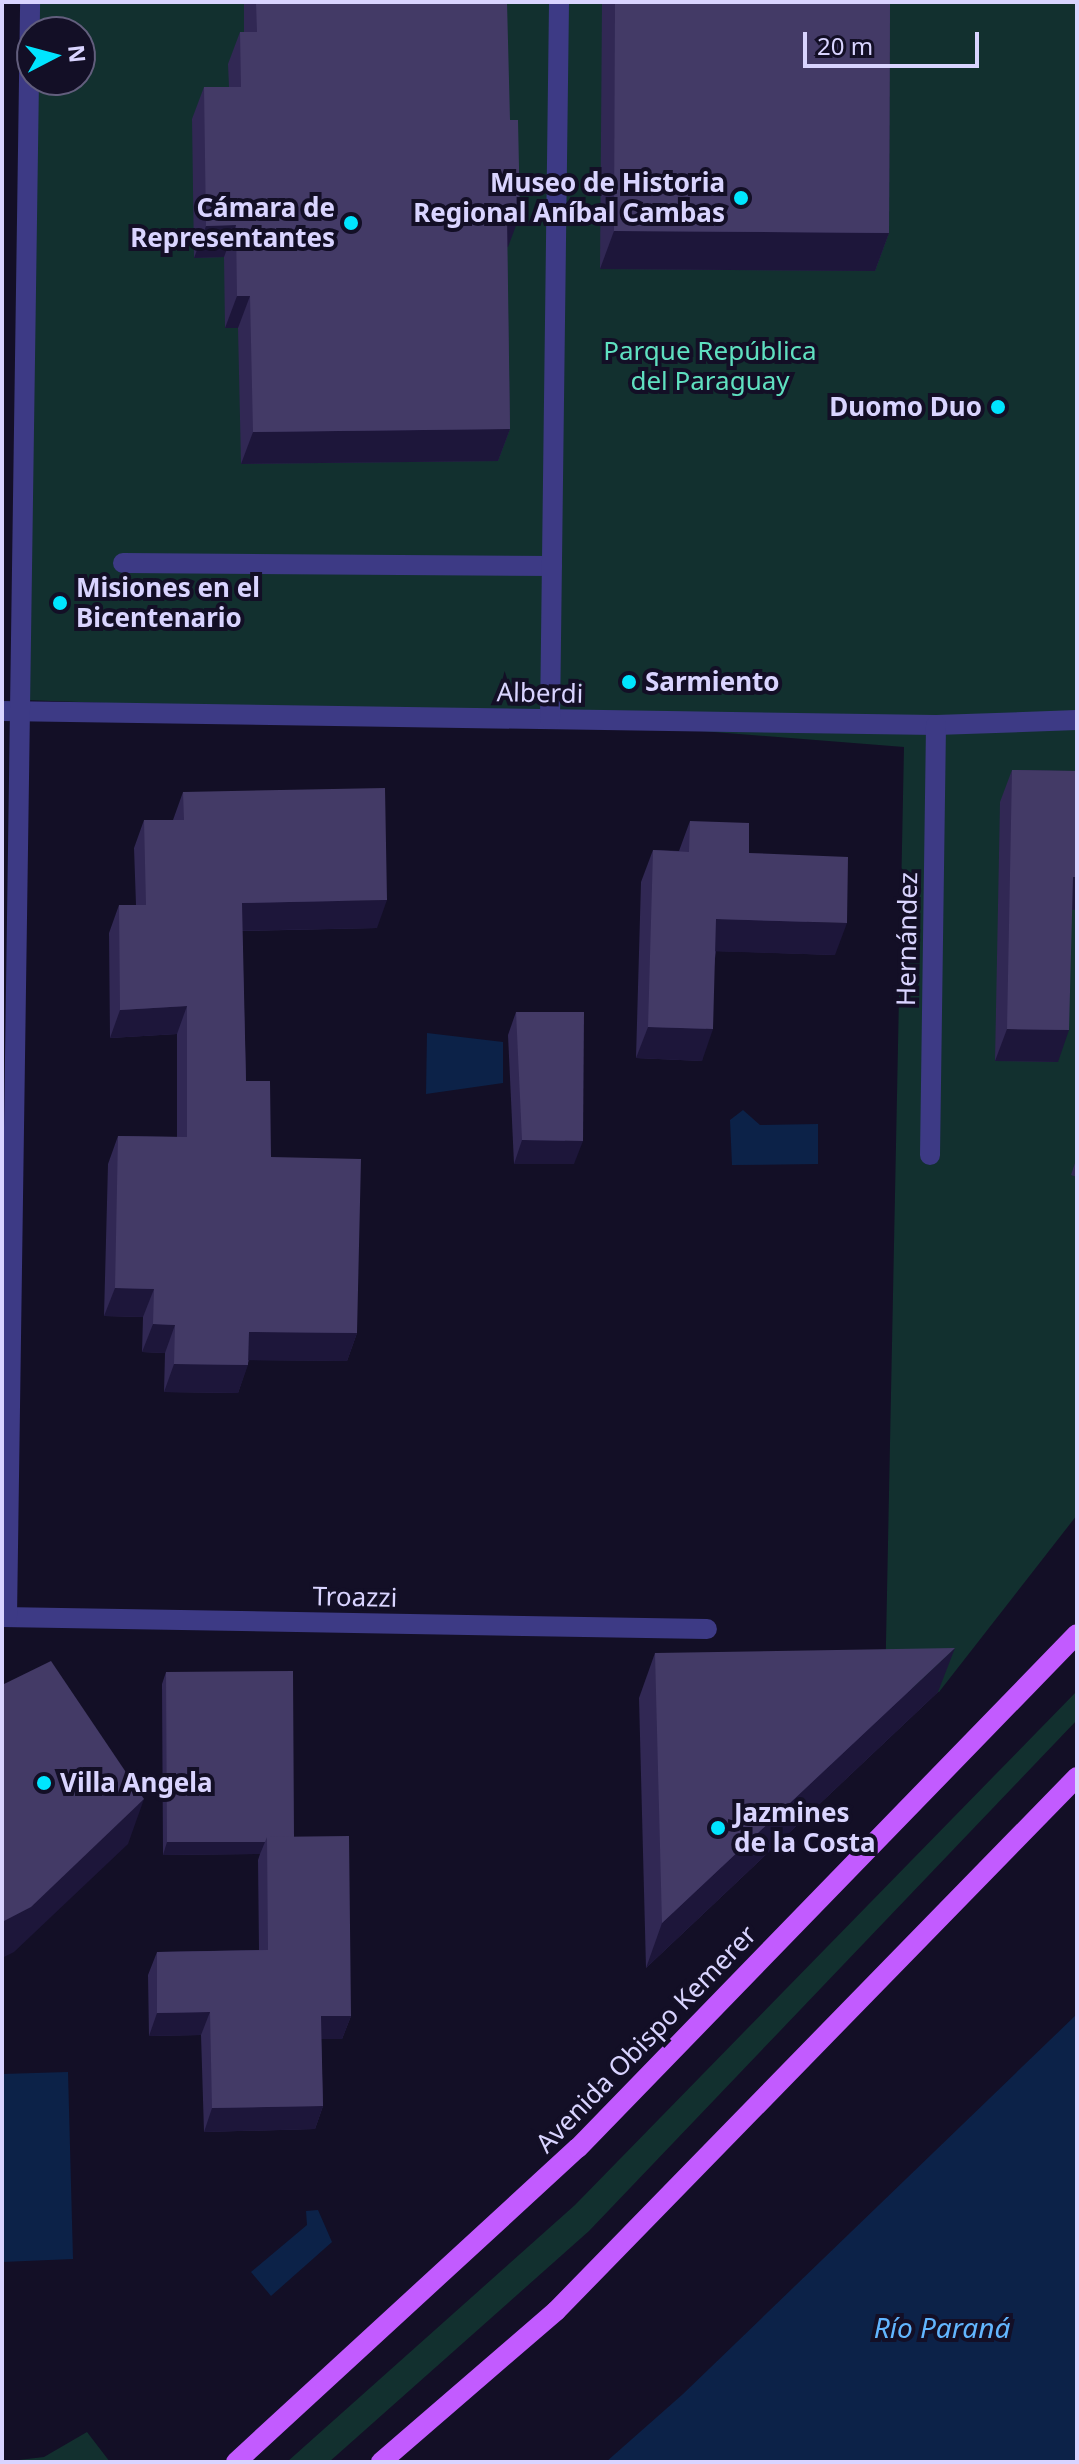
<!DOCTYPE html>
<meta charset="utf-8">
<style>
body{margin:0}
#map{position:relative;width:1079px;height:2464px;overflow:hidden;background:#130f26;font-family:"Noto Sans",sans-serif}
div>[style]{position:absolute}
[style*='--x']{left:calc(var(--x)*1px);top:calc(var(--y)*1px);width:calc(var(--w)*1px);rotate:calc(var(--a)*1deg)}
.green>*{inset:0;background:#12302f}
.water>*{inset:0;background:#0c2248}
.minor>*{height:20px;margin:-10px;padding:0 10px;transform-origin:10px;border-radius:10px;background:#3d3a85}
.major>*{height:20px;margin:-10px;padding:0 10px;transform-origin:10px;border-radius:10px;background:#c25bff}
.wall>*{inset:0;background:#312854}
.shaded-wall>*{inset:0;background:#1d163a}
.building>*{inset:0;background:#433a66}
.dots>*{width:22px;height:22px;translate:-50% -50%;box-sizing:border-box;border:4px solid #130f26;border-radius:50%}
span{translate:-50% -50%;white-space:nowrap;text-align:center;line-height:1.15;-webkit-text-stroke:8px #130f26;paint-order:stroke}
.poi-label{font-size:26px;color:#d9d4ff;font-weight:700}
.right{translate:-100% -50%;text-align:right}
.left{translate:0 -50%;text-align:left}
.park-label{font-size:26px;color:#5fe0c0}
.street-label{font-size:26px;color:#d9d4ff}
.water-label{font-size:28px;color:#62b6ff;font-style:italic}
.frame{position:absolute;inset:0;border:4px solid #d9d4ff;pointer-events:none}
.north{position:absolute;left:16px;top:16px;width:80px;height:80px;box-sizing:border-box;background:#130f26;border:2px solid #625e7d;border-radius:50%;rotate:84deg;font-size:22px;font-weight:700;line-height:32px;text-align:center;color:#d9d4ff}
.north::after{content:'';display:block;margin:auto;width:28px;height:36px;background:#00e5ff;clip-path:polygon(50% 0,100% 100%,50% 72%,0 100%)}
.scale{position:absolute;left:803px;top:32px;width:176px;height:36px;box-sizing:border-box;border:4px solid #d9d4ff;border-top:0;padding-left:10px;font-size:24px;line-height:28px;white-space:nowrap;color:#d9d4ff;-webkit-text-stroke:6px #130f26;paint-order:stroke}
</style>
<div id="map">
<div class="green">
<i style="clip-path:polygon(evenodd,30px 2px,1077px 2px,1077px 1515px,939px 1692px,885px 1692px,904px 747px,550px 719px,24px 700px,30px 2px,32px 32px,80px 32px,80px 80px,32px 80px,32px 32px)"></i>
<i style="clip-path:polygon(1077px 1691px,1077px 1720px,589px 2231px,329px 2462px,287px 2462px,575px 2205px)"></i>
<i style="clip-path:polygon(87px 2432px,110px 2462px,2px 2462px,44px 2457px)"></i>
</div>
<div class="water">
<i style="clip-path:polygon(427px 1033px,503px 1042px,503px 1083px,426px 1094px)"></i>
<i style="clip-path:polygon(743px 1110px,760px 1125px,818px 1124px,818px 1164px,732px 1165px,730px 1120px)"></i>
<i style="clip-path:polygon(1077px 2014px,1077px 2462px,606px 2462px,683px 2394px)"></i>
<i style="clip-path:polygon(68px 2072px,73px 2259px,2px 2262px,2px 2074px)"></i>
<i style="clip-path:polygon(318px 2210px,332px 2242px,271px 2296px,251px 2272px,307px 2225px,306px 2211px)"></i>
</div>
<div class="minor">
<i style="--x:123;--y:563;--w:429;--a:0.4"></i>
<i style="--x:2;--y:711;--w:934;--a:0.86"></i>
<i style="--x:936;--y:725;--w:141;--a:-2"></i>
<i style="--x:550;--y:719;--w:717;--a:-89.28"></i>
<i style="--x:930;--y:1155;--w:430;--a:-89.2"></i>
<i style="--x:2;--y:1617;--w:705;--a:0.98"></i>
<i style="--x:7;--y:1617;--w:1615;--a:-89.18"></i>
</div>
<div class="major">
<i style="--x:236;--y:2462;--w:464;--a:-42.6"></i>
<i style="--x:578;--y:2148;--w:716;--a:-45.85"></i>
<i style="--x:381;--y:2462;--w:231;--a:-40.8"></i>
<i style="--x:556;--y:2311;--w:746;--a:-45.71"></i>
</div>
<div class="wall">
<i style="clip-path:polygon(244px 2px,507px 2px,507px 247px,510px 429px,498px 461px,241px 464px,238px 328px,225px 328px,224px 257px,194px 258px,192px 119px,204px 87px,229px 87px,228px 64px,240px 32px,244px 32px)"></i>
<i style="clip-path:polygon(602px 2px,890px 2px,889px 233px,875px 271px,600px 269px)"></i>
<i style="clip-path:polygon(1012px 770px,1077px 771px,1077px 910px,1072px 909px,1058px 1062px,995px 1061px,1000px 802px)"></i>
<i style="clip-path:polygon(183px 792px,377px 928px,242px 931px,246px 1081px,271px 1157px,357px 1333px,347px 1361px,249px 1360px,238px 1393px,164px 1392px,165px 1353px,142px 1352px,143px 1317px,104px 1316px,108px 1164px,118px 1136px,177px 1137px,177px 1034px,110px 1038px,109px 933px,119px 905px,136px 905px,134px 848px,144px 820px,173px 820px)"></i>
<i style="clip-path:polygon(690px 821px,749px 853px,835px 955px,716px 951px,702px 1061px,636px 1058px,641px 882px,653px 850px,679px 851px)"></i>
<i style="clip-path:polygon(516px 1012px,574px 1164px,514px 1164px,508px 1035px)"></i>
<i style="clip-path:polygon(1077px 1157px,1077px 1177px,1071px 1175px)"></i>
<i style="clip-path:polygon(655px 1653px,938px 1692px,646px 1968px,639px 1698px)"></i>
<i style="clip-path:polygon(166px 1672px,294px 1837px,351px 2016px,342px 2039px,321px 2039px,323px 2106px,315px 2129px,204px 2132px,201px 2035px,149px 2036px,148px 1975px,157px 1952px,259px 1950px,258px 1860px,260px 1854px,163px 1855px,162px 1684px)"></i>
</div>
<div class="shaded-wall">
<i style="clip-path:polygon(507px 215px,520px 215px,508px 247px,495px 247px)"></i>
<i style="clip-path:polygon(236px 225px,224px 257px,194px 258px,206px 226px)"></i>
<i style="clip-path:polygon(614px 231px,889px 233px,875px 271px,600px 269px)"></i>
<i style="clip-path:polygon(237px 296px,250px 296px,238px 328px,225px 328px)"></i>
<i style="clip-path:polygon(510px 429px,498px 461px,241px 464px,253px 432px)"></i>
<i style="clip-path:polygon(1073px 877px,1077px 877px,1077px 910px,1061px 909px)"></i>
<i style="clip-path:polygon(387px 900px,377px 928px,232px 931px,242px 903px)"></i>
<i style="clip-path:polygon(716px 919px,847px 923px,835px 955px,705px 951px)"></i>
<i style="clip-path:polygon(187px 1006px,177px 1034px,110px 1038px,120px 1010px)"></i>
<i style="clip-path:polygon(648px 1027px,713px 1029px,702px 1061px,636px 1058px)"></i>
<i style="clip-path:polygon(1007px 1029px,1069px 1030px,1058px 1062px,995px 1061px)"></i>
<i style="clip-path:polygon(522px 1140px,583px 1141px,574px 1164px,514px 1164px)"></i>
<i style="clip-path:polygon(115px 1288px,154px 1289px,143px 1317px,104px 1316px)"></i>
<i style="clip-path:polygon(153px 1324px,175px 1325px,165px 1353px,142px 1352px)"></i>
<i style="clip-path:polygon(249px 1332px,357px 1333px,347px 1361px,239px 1360px)"></i>
<i style="clip-path:polygon(174px 1364px,248px 1365px,238px 1393px,164px 1392px)"></i>
<i style="clip-path:polygon(955px 1648px,938px 1692px,646px 1968px,662px 1923px)"></i>
<i style="clip-path:polygon(144px 1799px,128px 1844px,14px 1952px,2px 1958px,2px 1922px)"></i>
<i style="clip-path:polygon(167px 1842px,265px 1842px,260px 1854px,163px 1855px)"></i>
<i style="clip-path:polygon(210px 2012px,201px 2035px,149px 2036px,157px 2013px)"></i>
<i style="clip-path:polygon(321px 2016px,351px 2016px,342px 2039px,312px 2039px)"></i>
<i style="clip-path:polygon(323px 2106px,315px 2129px,204px 2132px,212px 2108px)"></i>
</div>
<div class="building">
<i style="clip-path:polygon(256px 2px,507px 2px,510px 120px,518px 120px,520px 215px,507px 215px,510px 429px,253px 432px,250px 296px,237px 296px,236px 225px,206px 226px,204px 87px,241px 87px,240px 32px,257px 32px)"></i>
<i style="clip-path:polygon(615px 2px,890px 2px,889px 233px,614px 231px)"></i>
<i style="clip-path:polygon(1012px 770px,1077px 771px,1077px 877px,1073px 877px,1069px 1030px,1007px 1029px)"></i>
<i style="clip-path:polygon(385px 788px,387px 900px,242px 903px,246px 1081px,270px 1081px,271px 1157px,361px 1159px,357px 1333px,249px 1332px,248px 1365px,174px 1364px,175px 1325px,153px 1324px,154px 1289px,115px 1288px,118px 1136px,187px 1137px,187px 1006px,120px 1010px,119px 905px,146px 905px,144px 820px,184px 820px,183px 792px)"></i>
<i style="clip-path:polygon(690px 821px,749px 823px,749px 853px,848px 857px,847px 923px,716px 919px,713px 1029px,648px 1027px,653px 850px,689px 852px)"></i>
<i style="clip-path:polygon(516px 1012px,584px 1012px,583px 1141px,522px 1140px)"></i>
<i style="clip-path:polygon(955px 1648px,662px 1923px,655px 1653px)"></i>
<i style="clip-path:polygon(51px 1661px,144px 1799px,31px 1907px,2px 1922px,2px 1685px)"></i>
<i style="clip-path:polygon(293px 1671px,294px 1837px,267px 1837px,265px 1842px,167px 1842px,166px 1672px)"></i>
<i style="clip-path:polygon(349px 1836px,351px 2016px,321px 2016px,323px 2106px,212px 2108px,210px 2012px,157px 2013px,157px 1952px,268px 1950px,267px 1837px)"></i>
</div>
<div class="dots">
<i style="left:741px;top:198px;background:#00e5ff"></i>
<i style="left:351px;top:223px;background:#00e5ff"></i>
<i style="left:998px;top:407px;background:#00e5ff"></i>
<i style="left:60px;top:603px;background:#00e5ff"></i>
<i style="left:629px;top:682px;background:#00e5ff"></i>
<i style="left:44px;top:1783px;background:#00e5ff"></i>
<i style="left:718px;top:1828px;background:#00e5ff"></i>
</div>
<div class="poi-label">
<span class="right" style="left:725px;top:198px">Museo de Historia<br>Regional Aníbal Cambas</span>
<span class="right" style="left:335px;top:223px">Cámara de<br>Representantes</span>
<span class="right" style="left:982px;top:407px">Duomo Duo</span>
<span class="left" style="left:76px;top:603px">Misiones en el<br>Bicentenario</span>
<span class="left" style="left:645px;top:682px">Sarmiento</span>
<span class="left" style="left:60px;top:1783px">Villa Angela</span>
<span class="left" style="left:734px;top:1828px">Jazmines<br>de la Costa</span>
</div>
<div class="park-label">
<span style="left:710px;top:366px">Parque República<br>del Paraguay</span>
</div>
<div class="street-label">
<span style="left:540px;top:693px;rotate:1deg">Alberdi</span>
<span style="left:907px;top:939px;rotate:-89deg">Hernández</span>
<span style="left:355px;top:1597px;rotate:1deg">Troazzi</span>
<span style="left:646px;top:2039px;rotate:-46deg">Avenida Obispo Kemerer</span>
</div>
<div class="water-label">
<span style="left:942px;top:2327px">Río Paraná</span>
</div>
<div class="frame"></div>
<div class="north">N</div>
<div class="scale">20 m</div>
</div>
